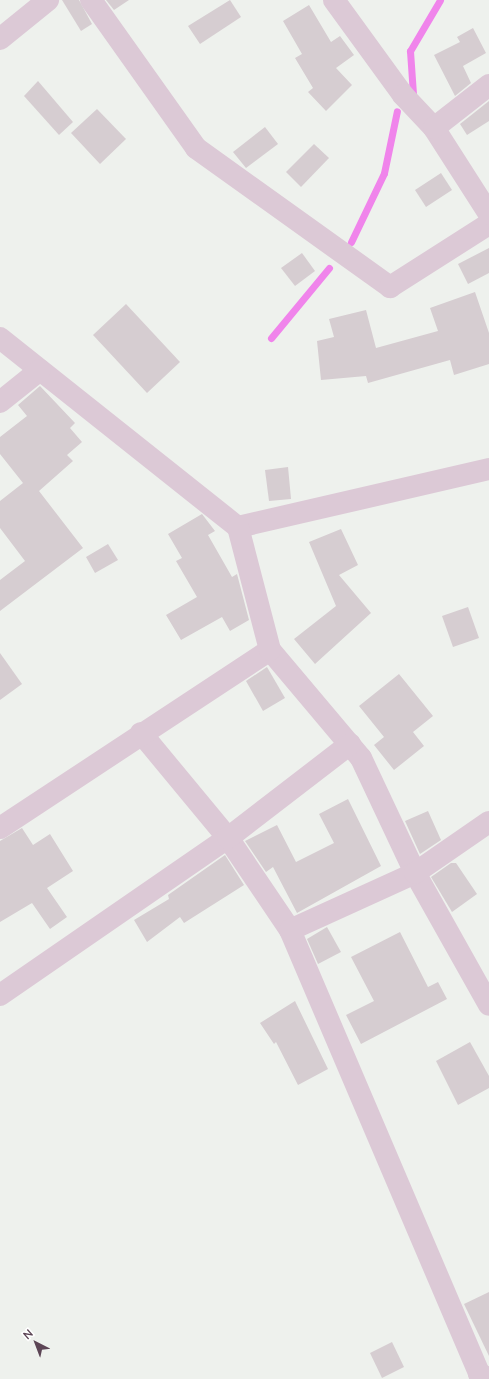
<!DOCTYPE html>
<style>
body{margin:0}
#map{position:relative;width:489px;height:1379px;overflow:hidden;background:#eef1ed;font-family:Lato,sans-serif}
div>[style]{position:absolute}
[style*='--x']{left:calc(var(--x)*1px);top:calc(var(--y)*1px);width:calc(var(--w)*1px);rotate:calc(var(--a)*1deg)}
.stream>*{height:7px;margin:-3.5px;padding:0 3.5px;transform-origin:3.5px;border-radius:3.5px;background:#f084eb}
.building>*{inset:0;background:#d6cdd1}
.minor>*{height:22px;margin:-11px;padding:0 11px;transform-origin:11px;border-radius:11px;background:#dcc9d6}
span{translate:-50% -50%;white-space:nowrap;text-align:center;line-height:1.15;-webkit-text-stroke:4px #fff;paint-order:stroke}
.north{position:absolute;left:16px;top:1323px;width:40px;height:40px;-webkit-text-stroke:3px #fff;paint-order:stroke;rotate:318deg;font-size:11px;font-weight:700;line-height:16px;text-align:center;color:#5c4555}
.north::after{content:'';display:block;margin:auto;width:14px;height:18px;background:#5c4555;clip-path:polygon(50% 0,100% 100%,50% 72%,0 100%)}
</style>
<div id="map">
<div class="stream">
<i style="--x:413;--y:94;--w:43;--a:-94"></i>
<i style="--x:410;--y:51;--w:59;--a:-59.5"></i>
<i style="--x:351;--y:242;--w:76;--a:-64.4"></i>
<i style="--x:384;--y:173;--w:63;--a:-78.2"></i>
<i style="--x:271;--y:338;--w:91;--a:-50.4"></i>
</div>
<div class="building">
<i style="clip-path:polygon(62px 0,79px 0,92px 24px,81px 31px)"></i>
<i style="clip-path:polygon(106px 0,129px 0,114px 10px)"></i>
<i style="clip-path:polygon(230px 0,241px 17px,200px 44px,188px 26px)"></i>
<i style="clip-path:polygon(309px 5px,331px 42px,340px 36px,354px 55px,336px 68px,352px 85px,326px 111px,308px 92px,313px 88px,295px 58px,302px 54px,283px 21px)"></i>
<i style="clip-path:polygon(473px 28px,486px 53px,463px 66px,471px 83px,455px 96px,434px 55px,460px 42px,457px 37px)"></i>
<i style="clip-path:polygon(38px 81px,73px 122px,59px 135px,24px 96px)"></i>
<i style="clip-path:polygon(489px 101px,489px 121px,467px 135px,460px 124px)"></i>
<i style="clip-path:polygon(97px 109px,126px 139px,100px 164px,71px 133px)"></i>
<i style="clip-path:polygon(265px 127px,278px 144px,246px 168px,233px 152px)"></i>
<i style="clip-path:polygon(314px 144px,329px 158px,301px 187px,286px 172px)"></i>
<i style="clip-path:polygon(441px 173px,452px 190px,426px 207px,415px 190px)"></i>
<i style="clip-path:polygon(489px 248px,489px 273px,468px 284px,458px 264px)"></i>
<i style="clip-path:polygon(302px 253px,315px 271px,295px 286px,281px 268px)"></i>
<i style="clip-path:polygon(475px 292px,489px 333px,489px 364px,454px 375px,450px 360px,368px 383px,366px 376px,321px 380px,317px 341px,334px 337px,329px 319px,366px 310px,376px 348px,438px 331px,430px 308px)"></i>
<i style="clip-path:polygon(126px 304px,180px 362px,147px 393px,93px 335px)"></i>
<i style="clip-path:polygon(40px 386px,75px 423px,70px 428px,82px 442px,67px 455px,73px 461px,39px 491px,83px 548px,0 611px,0 580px,25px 561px,0 528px,0 501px,23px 483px,0 454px,0 437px,27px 416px,18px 405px)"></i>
<i style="clip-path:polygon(288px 467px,291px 499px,269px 501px,265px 470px)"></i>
<i style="clip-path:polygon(202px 514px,215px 531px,208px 535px,232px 577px,237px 574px,249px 620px,230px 631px,222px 617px,181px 640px,166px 615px,197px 597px,176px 561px,182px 558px,168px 534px)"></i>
<i style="clip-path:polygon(341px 529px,358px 565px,339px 575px,371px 613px,315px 664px,294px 639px,336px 606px,309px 542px)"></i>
<i style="clip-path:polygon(108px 544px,118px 560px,95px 573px,86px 557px)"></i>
<i style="clip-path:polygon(468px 607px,479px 638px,453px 647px,442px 616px)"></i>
<i style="clip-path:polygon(0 653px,22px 684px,0 700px)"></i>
<i style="clip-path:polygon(267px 667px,285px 698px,263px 711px,246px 681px)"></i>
<i style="clip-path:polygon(399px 674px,433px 716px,413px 732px,424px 746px,394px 770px,374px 745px,384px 737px,359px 706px)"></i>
<i style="clip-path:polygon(348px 799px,381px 866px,297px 913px,273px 867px,266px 872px,245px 841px,277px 825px,296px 862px,334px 843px,319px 814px)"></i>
<i style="clip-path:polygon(428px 811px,441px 840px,420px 854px,405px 821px)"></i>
<i style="clip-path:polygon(22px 828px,33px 845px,50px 834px,73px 871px,47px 888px,67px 917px,50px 929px,32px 903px,0 922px,0 841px)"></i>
<i style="clip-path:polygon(225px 855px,244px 885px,184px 923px,180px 917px,147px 942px,134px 920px,169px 899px,168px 895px)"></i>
<i style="clip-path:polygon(451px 863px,456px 863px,477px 894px,452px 912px,431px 877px)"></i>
<i style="clip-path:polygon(327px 927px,341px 952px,318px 964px,307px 939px)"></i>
<i style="clip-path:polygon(400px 932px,428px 987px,438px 982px,447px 999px,361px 1044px,346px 1015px,374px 1001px,351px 957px)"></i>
<i style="clip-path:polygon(295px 1001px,328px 1069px,298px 1085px,276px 1042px,274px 1044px,260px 1023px)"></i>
<i style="clip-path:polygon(470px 1042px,489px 1076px,489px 1088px,458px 1105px,436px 1061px)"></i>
<i style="clip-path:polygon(489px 1292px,489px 1356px,464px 1304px)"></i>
<i style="clip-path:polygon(392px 1342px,404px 1367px,382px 1378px,370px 1353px)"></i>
</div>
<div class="minor">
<i style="--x:91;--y:0;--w:181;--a:54.6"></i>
<i style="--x:196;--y:148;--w:239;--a:35.6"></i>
<i style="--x:390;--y:287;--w:117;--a:-32.5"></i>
<i style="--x:334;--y:0;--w:117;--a:54"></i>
<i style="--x:403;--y:95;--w:45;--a:46.8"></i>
<i style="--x:434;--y:128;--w:102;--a:57.4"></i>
<i style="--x:0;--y:39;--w:62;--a:-39.1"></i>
<i style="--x:434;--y:128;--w:70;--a:-38"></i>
<i style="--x:0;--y:338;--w:304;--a:38.5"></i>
<i style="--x:238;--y:527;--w:258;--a:-13"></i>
<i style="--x:0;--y:402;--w:51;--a:-38.7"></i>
<i style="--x:270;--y:650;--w:141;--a:49.9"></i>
<i style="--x:361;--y:758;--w:127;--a:64.8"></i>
<i style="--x:415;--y:873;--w:151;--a:60.7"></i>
<i style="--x:141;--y:733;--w:136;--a:50.4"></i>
<i style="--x:228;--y:838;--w:111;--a:56"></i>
<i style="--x:290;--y:930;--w:483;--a:66.9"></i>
<i style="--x:479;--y:1374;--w:11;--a:22"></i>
<i style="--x:0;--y:828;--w:323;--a:-33.4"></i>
<i style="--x:270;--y:650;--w:127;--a:-104.6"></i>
<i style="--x:290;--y:930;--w:137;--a:-24.5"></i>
<i style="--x:415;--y:873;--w:90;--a:-34.6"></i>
<i style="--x:0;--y:995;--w:277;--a:-34.6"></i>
<i style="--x:228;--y:838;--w:154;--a:-37.6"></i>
</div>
<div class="north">N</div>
</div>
